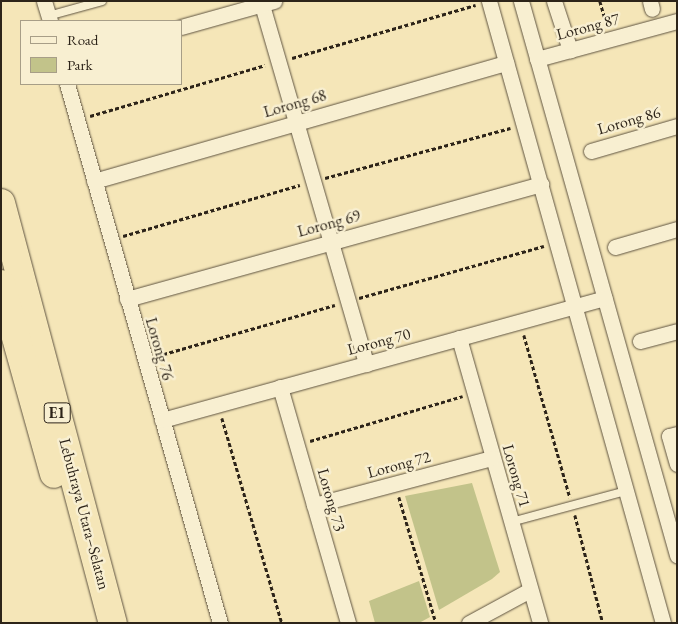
<!DOCTYPE html>
<meta charset="utf-8">
<style>
body{margin:0}
#map{position:relative;width:678px;height:624px;overflow:hidden;background:#f5e6b8;font-family:"EB Garamond",serif}
div>[style]{position:absolute}
[style*='--x']{left:calc(var(--x)*1px);top:calc(var(--y)*1px);width:calc(var(--w)*1px);rotate:calc(var(--a)*1deg)}
.green>*{inset:0;background:#c2c38a}
.path>*{height:2.5px;margin-top:-1.25px;transform-origin:0;background:repeating-linear-gradient(90deg,#2d2419 0 4px,transparent 0 6.5px)}
.roads{filter:drop-shadow(0 0 1px #5f5441) drop-shadow(0 0 1px #5f5441)}
.lane>*{height:8px;margin:-4px;padding:0 4px;transform-origin:4px;border-radius:4px;background:#f8efd1}
.street>*{height:15px;margin:-7.5px;padding:0 7.5px;transform-origin:7.5px;border-radius:7.5px;background:#f8efd1}
.highway>*{height:28px;margin:-14px;padding:0 14px;transform-origin:14px;border-radius:14px;background:#f5e6b8}
span{translate:-50% -50%;white-space:nowrap;text-align:center;line-height:1.15;-webkit-text-stroke:5px #f8efd1;paint-order:stroke}
.shield-label span{padding:1px 4px;background:#f8efd1;border:1px solid;border-radius:4px;-webkit-text-stroke-width:0}
.shield-label{font-size:15px;color:#2d2419;font-weight:700}
.street-label{font-size:16px;color:#2d2419}
.frame{position:absolute;inset:0;border:2px solid #2d2419;pointer-events:none}
.legend{position:absolute;left:20px;top:20px;width:162px;height:65px;box-sizing:border-box;background:#f8efd1;border:1px solid #a79e87;margin:0;padding:6px 9px;list-style:none;font-size:15px;color:#2d2419}
.legend li{display:flex;align-items:center;gap:10px;height:25px}
.legend b{width:25px;border:1px solid #a79e87}
</style>
<div id="map">
<div class="green">
<i style="clip-path:polygon(472px 483px,500px 572px,492px 579px,439px 610px,405px 496px)"></i>
<i style="clip-path:polygon(419px 581px,430px 617px,419px 623px,375px 623px,369px 601px)"></i>
</div>
<div class="path">
<i style="--x:600;--y:1;--w:25;--a:74"></i>
<i style="--x:292;--y:58;--w:191;--a:-16.1"></i>
<i style="--x:90;--y:116;--w:182;--a:-16.2"></i>
<i style="--x:325;--y:178;--w:192;--a:-15.1"></i>
<i style="--x:123;--y:236;--w:184;--a:-16.1"></i>
<i style="--x:359;--y:298;--w:192;--a:-15.7"></i>
<i style="--x:524;--y:335;--w:169;--a:74.2"></i>
<i style="--x:157;--y:356;--w:185;--a:-16"></i>
<i style="--x:222;--y:418;--w:214;--a:73.7"></i>
<i style="--x:310;--y:441;--w:159;--a:-16.4"></i>
<i style="--x:399;--y:497;--w:131;--a:73.6"></i>
<i style="--x:575;--y:515;--w:112;--a:75.5"></i>
</div>
<div class="roads">
<div class="lane">
<i style="--x:48;--y:16;--w:56;--a:-15.5"></i>
<i style="--x:511;--y:522;--w:119;--a:-15.1"></i>
</div>
<div class="street">
<i style="--x:44;--y:1;--w:21;--a:73"></i>
<i style="--x:489;--y:1;--w:646;--a:74.37"></i>
<i style="--x:521;--y:1;--w:576;--a:74.27"></i>
<i style="--x:554;--y:1;--w:52;--a:71.9"></i>
<i style="--x:650;--y:1;--w:8;--a:76"></i>
<i style="--x:262;--y:5;--w:374;--a:73.8"></i>
<i style="--x:181;--y:27;--w:97;--a:-15.6"></i>
<i style="--x:537;--y:59;--w:145;--a:-15.2"></i>
<i style="--x:67;--y:84;--w:560;--a:74.15"></i>
<i style="--x:591;--y:151;--w:90;--a:-16.2"></i>
<i style="--x:94;--y:181;--w:429;--a:-16"></i>
<i style="--x:615;--y:247;--w:65;--a:-16.2"></i>
<i style="--x:127;--y:299;--w:430;--a:-15.5"></i>
<i style="--x:459;--y:338;--w:296;--a:74.1"></i>
<i style="--x:640;--y:341;--w:38;--a:-15"></i>
<i style="--x:280;--y:387;--w:246;--a:73.9"></i>
<i style="--x:162;--y:420;--w:459;--a:-15.4"></i>
<i style="--x:677;--y:434;--w:8;--a:166"></i>
<i style="--x:669;--y:436;--w:29;--a:74"></i>
<i style="--x:314;--y:505;--w:184;--a:-14.8"></i>
<i style="--x:469;--y:623;--w:69;--a:-28.4"></i>
</div>
<div class="highway">
<i style="--x:1;--y:203;--w:435;--a:75.1"></i>
<i style="--x:1;--y:284;--w:197;--a:74.4"></i>
</div>
</div>
<div class="shield-label">
<span style="left:57px;top:413px">E1</span>
</div>
<div class="street-label">
<span style="left:588px;top:27px;rotate:-15deg">Lorong 87</span>
<span style="left:295px;top:104px;rotate:-16deg">Lorong 68</span>
<span style="left:629px;top:121px;rotate:-16deg">Lorong 86</span>
<span style="left:329px;top:224px;rotate:-15deg">Lorong 69</span>
<span style="left:379px;top:342px;rotate:-15deg">Lorong 70</span>
<span style="left:159px;top:349px;rotate:74deg">Lorong 76</span>
<span style="left:399px;top:465px;rotate:-15deg">Lorong 72</span>
<span style="left:516px;top:476px;rotate:74deg">Lorong 71</span>
<span style="left:331px;top:500px;rotate:74deg">Lorong 73</span>
<span style="left:84px;top:514px;rotate:75deg">Lebuhraya Utara–Selatan</span>
</div>
<div class="frame"></div>
<ul class="legend">
<li><b style="height:6px;background:#f8efd1"></b>Road</li>
<li><b style="height:14px;background:#c2c38a"></b>Park</li>
</ul>
</div>
